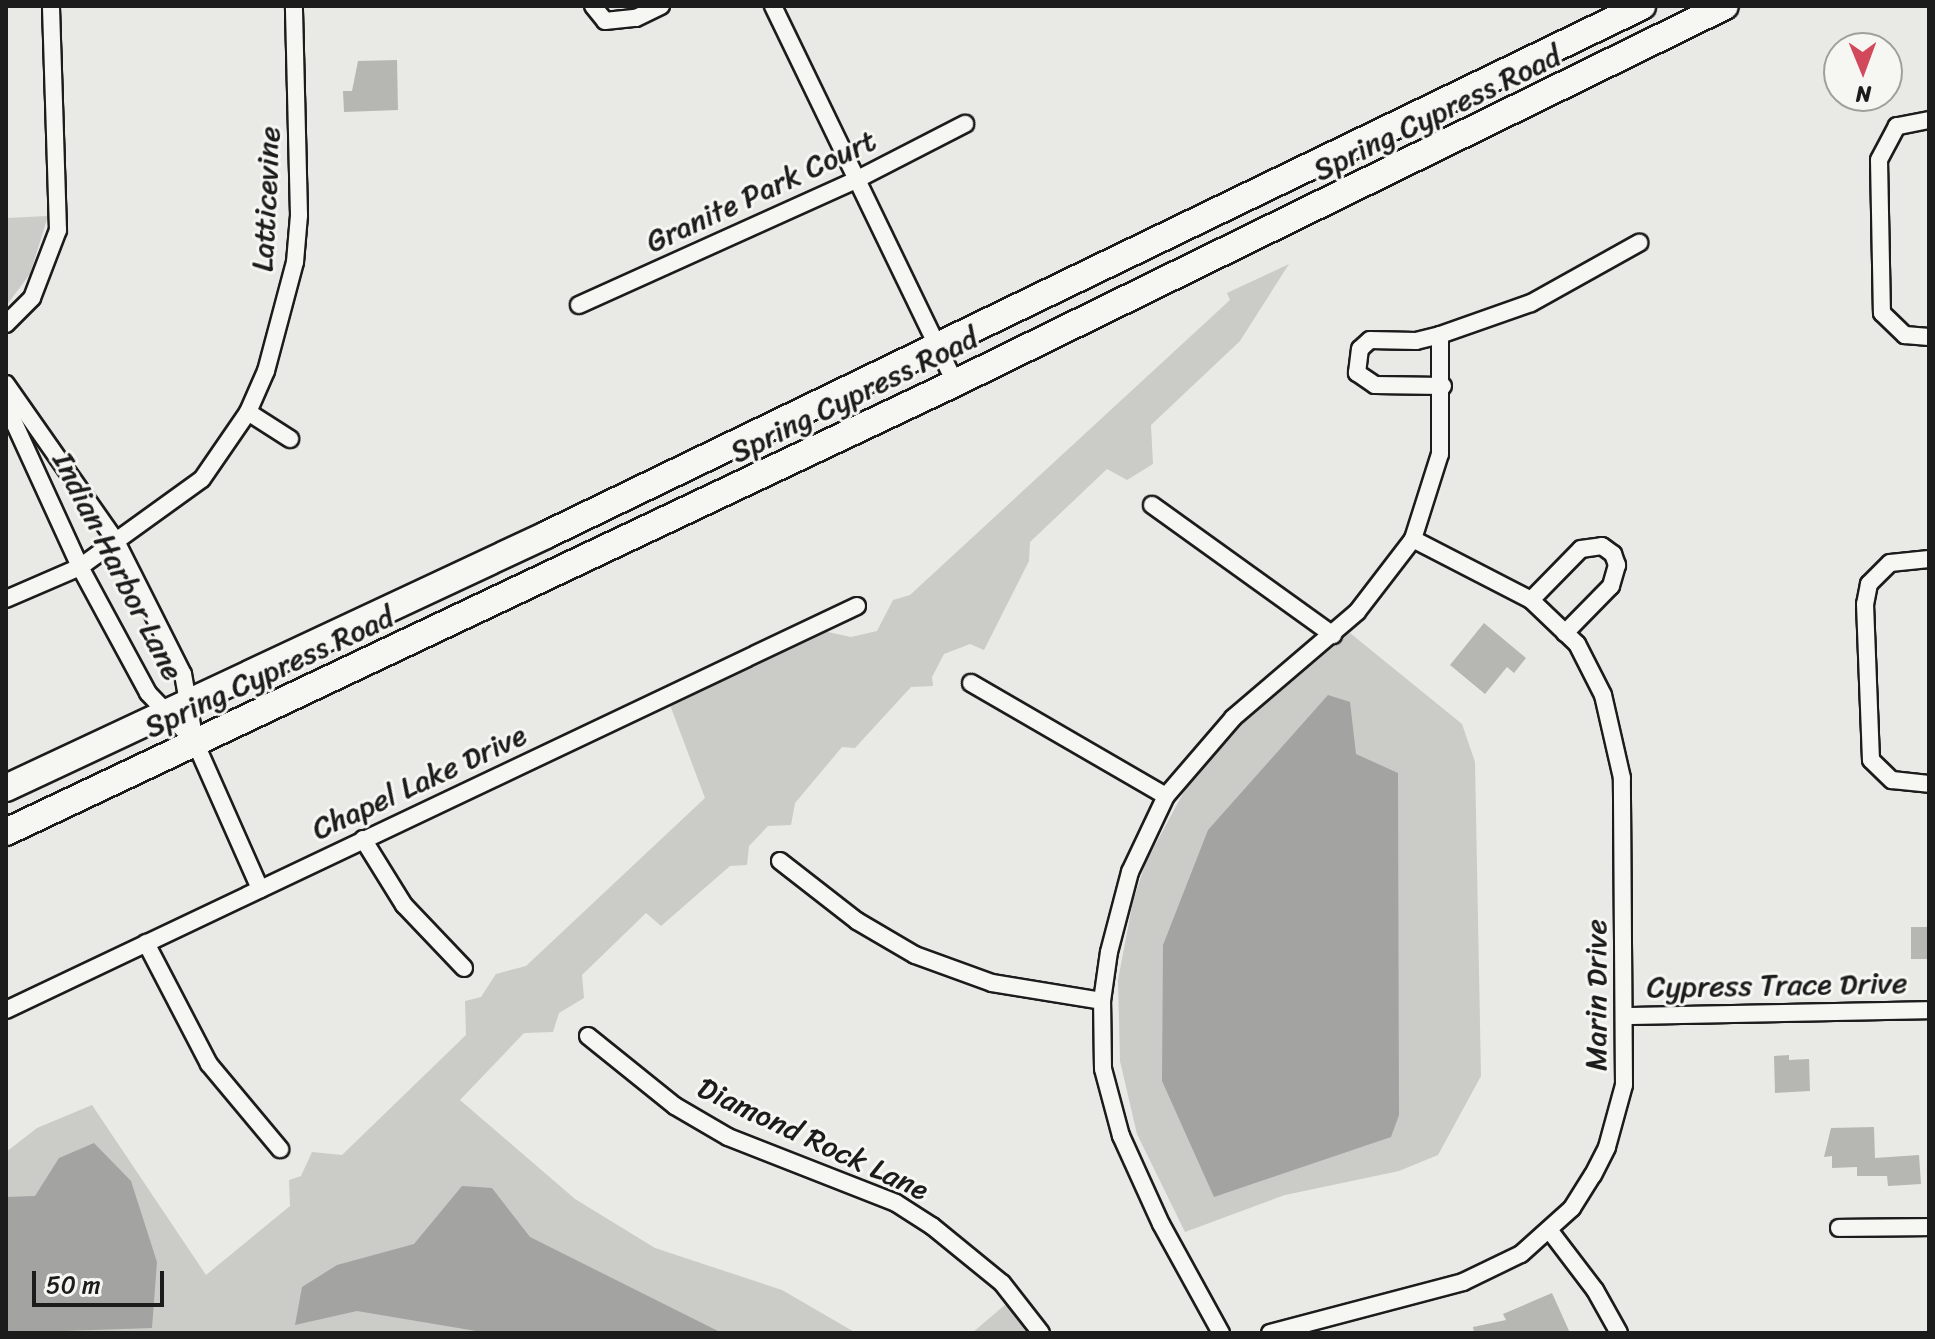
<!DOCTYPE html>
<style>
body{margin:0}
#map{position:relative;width:1935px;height:1339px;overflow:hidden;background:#e9e9e5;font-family:Sriracha,sans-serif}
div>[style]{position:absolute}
.green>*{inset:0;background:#cbcbc7}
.water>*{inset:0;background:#a3a3a1}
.building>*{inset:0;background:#b6b6b3;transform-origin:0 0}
.roads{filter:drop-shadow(2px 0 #1c1c1c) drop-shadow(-2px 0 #1c1c1c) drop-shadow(0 2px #1c1c1c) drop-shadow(0 -2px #1c1c1c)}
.street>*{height:16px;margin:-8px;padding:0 8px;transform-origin:8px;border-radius:8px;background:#f6f6f2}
.primary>*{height:26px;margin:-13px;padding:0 13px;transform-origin:13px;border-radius:13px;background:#f6f6f2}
span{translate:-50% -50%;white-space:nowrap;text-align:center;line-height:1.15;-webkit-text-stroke:6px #f6f6f2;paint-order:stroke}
.street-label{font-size:30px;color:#1c1c1c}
.frame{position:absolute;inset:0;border:8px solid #1c1c1c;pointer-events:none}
.north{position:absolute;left:1823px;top:32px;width:80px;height:80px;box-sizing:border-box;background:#f6f6f2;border:2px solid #9f9f9c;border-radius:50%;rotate:179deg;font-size:22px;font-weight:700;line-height:32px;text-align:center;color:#1c1c1c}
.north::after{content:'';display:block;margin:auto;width:28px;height:36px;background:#d1495b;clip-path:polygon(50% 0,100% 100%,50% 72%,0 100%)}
.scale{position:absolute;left:32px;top:1271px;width:132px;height:36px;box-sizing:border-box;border:4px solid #1c1c1c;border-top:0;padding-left:10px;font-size:24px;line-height:28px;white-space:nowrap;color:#1c1c1c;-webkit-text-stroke:6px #f6f6f2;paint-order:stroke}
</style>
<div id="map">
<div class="green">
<i style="clip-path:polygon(48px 216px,30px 274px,6px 306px,6px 218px)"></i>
<i style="clip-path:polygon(1289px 264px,1240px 341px,1151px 425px,1153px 464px,1127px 480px,1107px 469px,1030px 542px,1029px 561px,984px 650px,970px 644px,944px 654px,932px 677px,933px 686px,911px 687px,855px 748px,842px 747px,795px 803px,791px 825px,768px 826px,749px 846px,747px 865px,730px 866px,661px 926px,646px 913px,582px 975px,584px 998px,559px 1013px,553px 1032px,524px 1033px,460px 1100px,575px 1199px,655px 1248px,782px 1290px,856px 1333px,6px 1333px,6px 1152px,37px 1128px,92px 1105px,206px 1275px,290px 1206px,289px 1180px,301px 1176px,312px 1152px,342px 1155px,466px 1035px,465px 1001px,481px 997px,496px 974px,526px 966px,705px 798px,670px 705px,823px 631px,851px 637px,877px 631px,893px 600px,910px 595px,1230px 300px,1227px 293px)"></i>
<i style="clip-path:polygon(1350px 633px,1462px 724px,1475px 762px,1481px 1076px,1438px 1155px,1399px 1171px,1285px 1195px,1185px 1232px,1137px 1134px,1120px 1061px,1118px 980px,1133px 901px,1146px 862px,1187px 786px,1242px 724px)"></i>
<i style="clip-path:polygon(1006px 1304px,1030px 1333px,972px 1333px)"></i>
</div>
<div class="water">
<i style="clip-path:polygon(1328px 695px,1350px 702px,1356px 754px,1398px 773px,1399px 1115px,1391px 1137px,1214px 1197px,1162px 1081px,1163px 945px,1208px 830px)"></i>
<i style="clip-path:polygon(94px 1143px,131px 1181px,157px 1262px,152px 1328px,6px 1333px,6px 1197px,35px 1196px,59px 1158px)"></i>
<i style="clip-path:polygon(462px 1186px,492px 1188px,530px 1237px,722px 1333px,488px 1333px,357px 1311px,295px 1325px,302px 1287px,337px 1265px,414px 1244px)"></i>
</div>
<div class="building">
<i style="clip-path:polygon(397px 60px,398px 110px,344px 112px,343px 91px,352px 91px,358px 61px)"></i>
<i style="clip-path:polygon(1484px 623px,1526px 658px,1514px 673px,1507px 667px,1485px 694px,1450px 665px)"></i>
<i style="left:1929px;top:927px;width:32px;height:18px;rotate:90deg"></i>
<i style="clip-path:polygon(1789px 1055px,1789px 1060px,1809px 1059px,1810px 1091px,1775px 1093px,1774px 1056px)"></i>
<i style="clip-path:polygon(1874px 1127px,1875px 1158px,1919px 1155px,1921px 1184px,1888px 1186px,1887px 1176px,1857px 1176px,1857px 1167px,1832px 1168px,1832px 1156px,1824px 1157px,1831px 1128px)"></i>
<i style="clip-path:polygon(1552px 1293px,1570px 1333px,1474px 1333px,1473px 1327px,1506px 1320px,1503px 1314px)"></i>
</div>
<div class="roads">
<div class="street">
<i style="left:593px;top:6px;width:19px;rotate:51deg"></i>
<i style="left:605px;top:21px;width:31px;rotate:-6deg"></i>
<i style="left:636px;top:18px;width:28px;rotate:-26deg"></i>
<i style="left:773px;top:6px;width:419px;rotate:64.2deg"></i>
<i style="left:1929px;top:120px;width:33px;rotate:169deg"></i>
<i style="left:1897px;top:126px;width:38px;rotate:118deg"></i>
<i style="left:1879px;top:160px;width:153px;rotate:88.9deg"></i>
<i style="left:1882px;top:313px;width:32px;rotate:44deg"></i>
<i style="left:1905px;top:335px;width:24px;rotate:5deg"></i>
<i style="left:579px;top:305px;width:302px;rotate:-24.3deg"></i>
<i style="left:854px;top:181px;width:125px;rotate:-27.2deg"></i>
<i style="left:6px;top:324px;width:37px;rotate:-45deg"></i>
<i style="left:32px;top:298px;width:73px;rotate:-69.1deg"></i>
<i style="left:58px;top:230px;width:224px;rotate:-91.8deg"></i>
<i style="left:6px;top:384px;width:192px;rotate:55deg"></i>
<i style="left:116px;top:541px;width:149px;rotate:63.3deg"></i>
<i style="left:183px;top:674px;width:69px;rotate:80deg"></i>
<i style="left:195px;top:742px;width:161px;rotate:66.1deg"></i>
<i style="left:1443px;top:386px;width:68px;rotate:-179.2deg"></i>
<i style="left:1375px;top:385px;width:22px;rotate:-146deg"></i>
<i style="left:1357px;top:373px;width:24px;rotate:-83deg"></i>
<i style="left:1360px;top:349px;width:13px;rotate:-42deg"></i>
<i style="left:1370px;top:340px;width:46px;rotate:1.2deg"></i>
<i style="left:1416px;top:341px;width:25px;rotate:-14deg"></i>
<i style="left:1440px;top:335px;width:96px;rotate:-19.4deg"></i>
<i style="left:1531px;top:303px;width:124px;rotate:-29.1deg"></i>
<i style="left:6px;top:405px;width:178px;rotate:65.4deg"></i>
<i style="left:80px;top:567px;width:143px;rotate:61.6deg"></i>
<i style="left:148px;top:693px;width:68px;rotate:46.2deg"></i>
<i style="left:248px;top:412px;width:50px;rotate:32.7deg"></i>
<i style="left:1152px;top:505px;width:223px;rotate:35.7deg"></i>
<i style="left:1929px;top:559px;width:39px;rotate:174deg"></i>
<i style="left:1890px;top:563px;width:30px;rotate:135deg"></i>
<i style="left:1869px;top:584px;width:20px;rotate:101deg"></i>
<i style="left:1865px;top:604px;width:156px;rotate:87.8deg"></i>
<i style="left:1871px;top:760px;width:29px;rotate:44deg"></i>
<i style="left:1892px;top:780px;width:37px;rotate:6deg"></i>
<i style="left:6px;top:599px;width:81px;rotate:-23.4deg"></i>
<i style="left:80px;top:567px;width:150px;rotate:-35.8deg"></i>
<i style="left:202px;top:479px;width:81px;rotate:-55.5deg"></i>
<i style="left:248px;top:412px;width:45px;rotate:-66.3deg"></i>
<i style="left:266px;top:371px;width:113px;rotate:-75.1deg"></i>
<i style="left:295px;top:262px;width:47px;rotate:-85.1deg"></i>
<i style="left:299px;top:215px;width:209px;rotate:-91.4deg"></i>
<i style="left:1531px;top:600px;width:71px;rotate:-45.6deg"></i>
<i style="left:1581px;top:549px;width:21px;rotate:-8deg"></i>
<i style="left:1602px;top:546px;width:14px;rotate:36deg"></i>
<i style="left:1613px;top:554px;width:12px;rotate:70deg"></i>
<i style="left:1617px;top:565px;width:22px;rotate:106deg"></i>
<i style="left:1611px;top:586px;width:66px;rotate:134.4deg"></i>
<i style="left:971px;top:683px;width:225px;rotate:30.1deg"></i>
<i style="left:363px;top:839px;width:78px;rotate:58.2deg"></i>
<i style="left:404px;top:905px;width:87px;rotate:46.4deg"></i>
<i style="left:780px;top:861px;width:98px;rotate:37.9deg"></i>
<i style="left:857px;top:921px;width:67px;rotate:30.4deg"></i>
<i style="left:915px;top:955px;width:82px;rotate:20deg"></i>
<i style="left:992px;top:983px;width:111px;rotate:9.3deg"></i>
<i style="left:146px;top:943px;width:136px;rotate:62.5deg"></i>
<i style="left:209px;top:1064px;width:111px;rotate:50.1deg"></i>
<i style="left:6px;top:1010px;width:942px;rotate:-25.4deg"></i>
<i style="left:1626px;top:1016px;width:303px;rotate:-1.1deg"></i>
<i style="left:588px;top:1036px;width:112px;rotate:38.8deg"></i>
<i style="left:675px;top:1106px;width:61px;rotate:30.3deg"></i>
<i style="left:728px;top:1137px;width:180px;rotate:21.4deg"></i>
<i style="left:896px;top:1203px;width:43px;rotate:32.6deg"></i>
<i style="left:932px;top:1226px;width:90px;rotate:39.2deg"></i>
<i style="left:1002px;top:1283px;width:63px;rotate:52deg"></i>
<i style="left:1839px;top:1228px;width:90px;rotate:-0.6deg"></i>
<i style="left:1550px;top:1231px;width:74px;rotate:52.7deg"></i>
<i style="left:1595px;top:1290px;width:49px;rotate:60.8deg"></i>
<i style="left:1221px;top:1333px;width:124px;rotate:-118.8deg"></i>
<i style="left:1161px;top:1224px;width:97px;rotate:-114.4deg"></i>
<i style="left:1121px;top:1136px;width:69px;rotate:-105deg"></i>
<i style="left:1103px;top:1069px;width:68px;rotate:-90.8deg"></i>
<i style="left:1102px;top:1001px;width:49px;rotate:-81.9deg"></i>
<i style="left:1109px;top:952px;width:83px;rotate:-75.3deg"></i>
<i style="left:1130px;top:872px;width:84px;rotate:-64.7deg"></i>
<i style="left:1166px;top:796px;width:103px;rotate:-49.3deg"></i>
<i style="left:1233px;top:718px;width:163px;rotate:-40.5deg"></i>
<i style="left:1357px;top:612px;width:92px;rotate:-52.5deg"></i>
<i style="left:1413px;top:539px;width:89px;rotate:-72.4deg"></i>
<i style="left:1440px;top:454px;width:119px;rotate:-90deg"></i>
<i style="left:1270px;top:1333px;width:200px;rotate:-14.8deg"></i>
<i style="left:1463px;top:1282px;width:64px;rotate:-25.8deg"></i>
<i style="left:1521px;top:1254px;width:69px;rotate:-42deg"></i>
<i style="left:1572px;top:1208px;width:39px;rotate:-58deg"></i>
<i style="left:1593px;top:1175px;width:31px;rotate:-63deg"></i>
<i style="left:1607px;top:1147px;width:64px;rotate:-74.7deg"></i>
<i style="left:1624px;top:1085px;width:307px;rotate:-90.4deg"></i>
<i style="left:1622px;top:778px;width:85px;rotate:-102.9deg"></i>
<i style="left:1603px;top:695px;width:57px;rotate:-117deg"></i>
<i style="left:1577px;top:644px;width:64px;rotate:-136.3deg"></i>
<i style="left:1531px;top:600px;width:133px;rotate:-152.7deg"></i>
</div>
<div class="primary">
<i style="left:6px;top:788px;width:596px;rotate:-25.1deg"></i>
<i style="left:546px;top:535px;width:1217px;rotate:-25.76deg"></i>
<i style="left:6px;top:832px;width:1050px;rotate:-25.32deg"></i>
<i style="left:955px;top:383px;width:857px;rotate:-26.09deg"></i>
</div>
</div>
<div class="street-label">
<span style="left:1437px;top:113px;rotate:-26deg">Spring Cypress Road</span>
<span style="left:761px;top:191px;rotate:-25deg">Granite Park Court</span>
<span style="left:266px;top:199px;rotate:-87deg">Latticevine</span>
<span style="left:854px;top:395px;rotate:-26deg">Spring Cypress Road</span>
<span style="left:118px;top:566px;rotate:63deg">Indian Harbor Lane</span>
<span style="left:269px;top:672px;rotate:-25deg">Spring Cypress Road</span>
<span style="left:419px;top:782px;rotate:-25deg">Chapel Lake Drive</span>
<span style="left:1777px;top:985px;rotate:-1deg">Cypress Trace Drive</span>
<span style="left:1596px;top:995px;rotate:-90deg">Marin Drive</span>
<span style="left:813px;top:1139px;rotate:25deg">Diamond Rock Lane</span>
</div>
<div class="frame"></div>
<div class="north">N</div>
<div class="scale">50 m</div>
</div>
